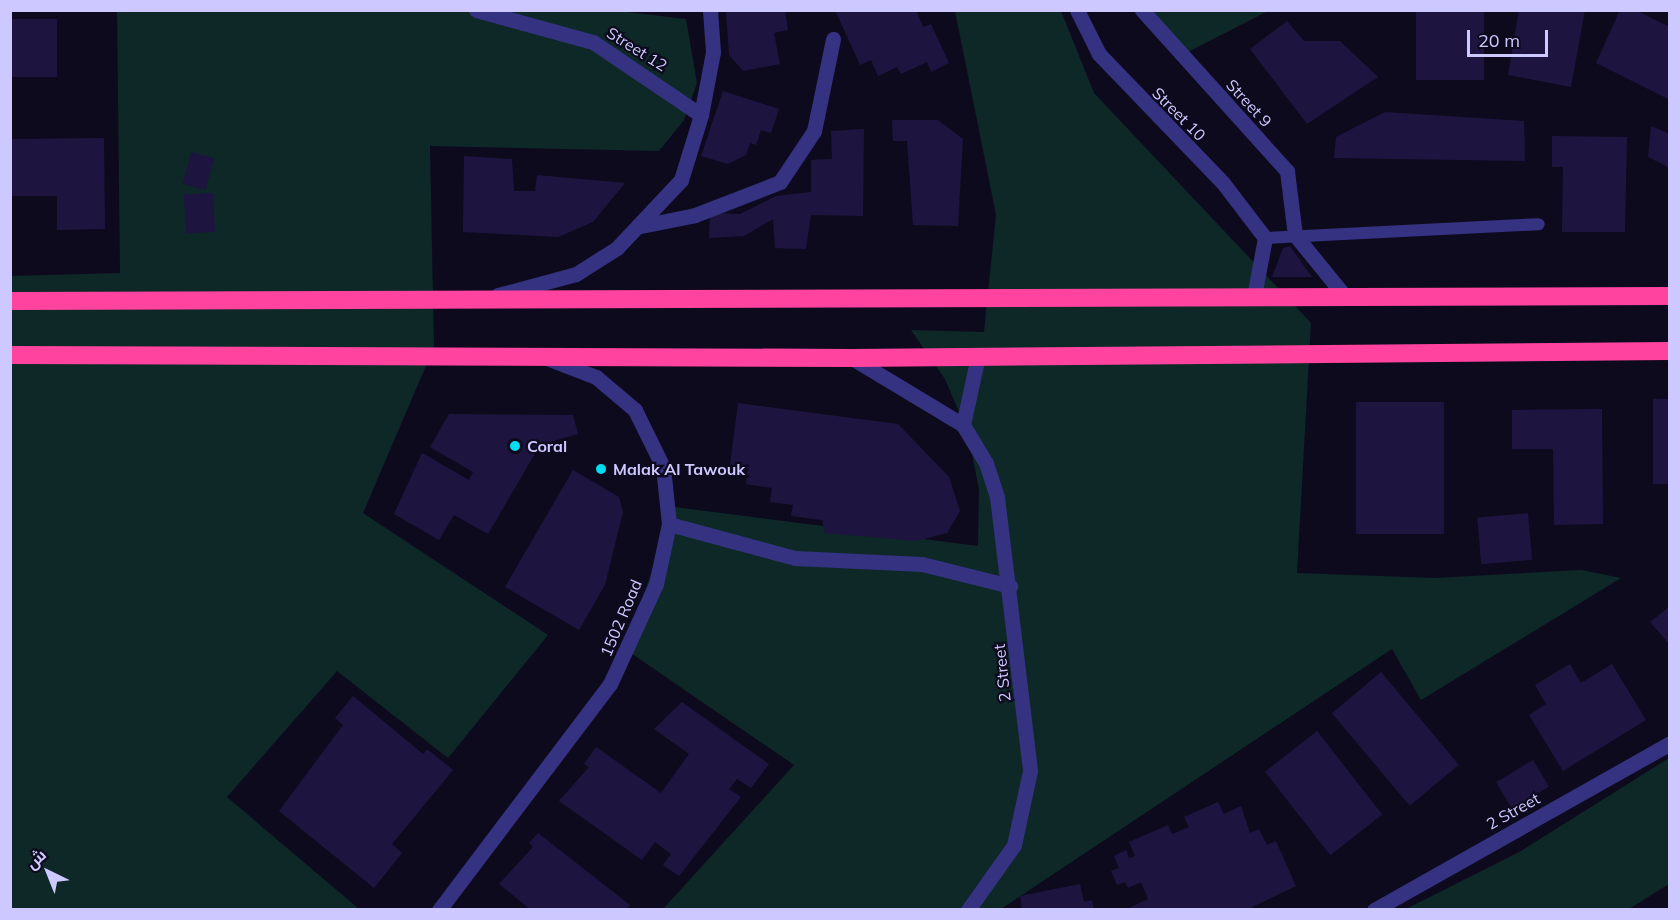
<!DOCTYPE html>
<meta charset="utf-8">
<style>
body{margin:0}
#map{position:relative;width:1680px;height:920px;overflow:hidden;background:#0e0a1e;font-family:Mulish,Cairo,sans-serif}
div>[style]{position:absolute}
.green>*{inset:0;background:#0d2827}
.building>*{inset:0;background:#1d1540;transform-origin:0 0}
.service>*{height:12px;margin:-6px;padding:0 6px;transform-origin:6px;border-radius:6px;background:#343281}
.minor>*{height:15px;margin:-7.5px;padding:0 7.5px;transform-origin:7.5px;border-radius:7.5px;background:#343281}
.tertiary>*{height:15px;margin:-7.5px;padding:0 7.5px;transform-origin:7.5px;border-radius:7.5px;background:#343281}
.motorway>*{height:18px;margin:-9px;padding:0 9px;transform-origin:9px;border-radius:9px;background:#ff439f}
.dots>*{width:16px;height:16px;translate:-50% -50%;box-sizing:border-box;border:3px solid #0e0a1e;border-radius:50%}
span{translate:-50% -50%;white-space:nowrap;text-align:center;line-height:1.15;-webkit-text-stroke:4.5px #0e0a1e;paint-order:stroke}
.street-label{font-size:16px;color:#cdc8ff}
.poi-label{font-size:16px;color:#cdc8ff;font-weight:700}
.left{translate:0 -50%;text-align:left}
.frame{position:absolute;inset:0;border:12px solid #cdc8ff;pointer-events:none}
.north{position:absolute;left:18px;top:842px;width:60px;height:60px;-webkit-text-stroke:4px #0e0a1e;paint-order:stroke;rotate:317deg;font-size:16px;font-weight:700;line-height:24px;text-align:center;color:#cdc8ff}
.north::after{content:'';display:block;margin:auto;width:21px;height:27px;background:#cdc8ff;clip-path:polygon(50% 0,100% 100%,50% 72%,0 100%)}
.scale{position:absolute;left:1467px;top:30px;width:81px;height:27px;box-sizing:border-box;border:3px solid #cdc8ff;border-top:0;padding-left:8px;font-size:18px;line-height:21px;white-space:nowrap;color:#cdc8ff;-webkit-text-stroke:4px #0e0a1e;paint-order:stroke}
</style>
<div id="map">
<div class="green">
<i style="clip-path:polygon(610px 10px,686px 19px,697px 83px,684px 120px,659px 151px,430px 146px,434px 347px,363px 513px,548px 635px,448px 758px,337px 671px,227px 797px,359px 909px,11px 909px,10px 276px,120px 273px,117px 11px)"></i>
<i style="clip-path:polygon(955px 11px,1061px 11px,1094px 93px,1311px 323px,1297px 573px,1435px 578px,1581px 570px,1621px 578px,1421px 700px,1392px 649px,1001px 909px,663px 909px,794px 765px,625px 649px,674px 507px,978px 546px,979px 490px,968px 433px,945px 379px,911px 330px,984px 332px,996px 215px)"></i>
<i style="clip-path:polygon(1153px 11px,1268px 11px,1182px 55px)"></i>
<i style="clip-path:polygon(1669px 758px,1669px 884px,1629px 909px,1406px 909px,1521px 851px)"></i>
</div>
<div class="building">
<i style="clip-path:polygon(726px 10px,785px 10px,788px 30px,774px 33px,780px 64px,743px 71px,729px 55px)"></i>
<i style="clip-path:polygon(835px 10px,916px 10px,923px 27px,931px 24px,949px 63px,931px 72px,927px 62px,901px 74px,897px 67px,878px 76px,871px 60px,860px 65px)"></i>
<i style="left:1416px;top:10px;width:68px;height:70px"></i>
<i style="clip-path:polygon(1519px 10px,1585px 10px,1571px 87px,1508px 75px)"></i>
<i style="clip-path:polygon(1620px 10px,1635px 10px,1670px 27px,1670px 100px,1596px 63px)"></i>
<i style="left:57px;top:19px;width:58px;height:47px;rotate:90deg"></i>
<i style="clip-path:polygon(1287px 21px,1304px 41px,1340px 41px,1378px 77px,1307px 124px,1250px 49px)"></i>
<i style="clip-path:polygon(723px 91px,779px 109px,771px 133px,761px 130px,756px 145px,750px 143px,746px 155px,728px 164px,701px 156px)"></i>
<i style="clip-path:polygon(1385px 112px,1524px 121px,1525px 161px,1334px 158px,1336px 137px)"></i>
<i style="clip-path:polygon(892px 120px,938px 120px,963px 139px,958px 226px,913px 225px,907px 141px,893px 141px)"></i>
<i style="clip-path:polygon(1651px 126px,1670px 134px,1670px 168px,1648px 157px)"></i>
<i style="clip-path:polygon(864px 129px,863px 216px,811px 215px,806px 249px,775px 248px,773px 219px,744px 236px,709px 238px,710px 213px,740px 214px,776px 196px,811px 192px,811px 160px,832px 159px,831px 131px)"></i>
<i style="clip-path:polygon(1552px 136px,1627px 137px,1625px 232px,1562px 232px,1563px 167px,1552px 167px)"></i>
<i style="clip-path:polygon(104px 138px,105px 229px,57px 230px,57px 196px,10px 196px,10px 139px)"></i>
<i style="left:191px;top:152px;width:24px;height:33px;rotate:15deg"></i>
<i style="clip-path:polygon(464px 156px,512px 159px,514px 191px,535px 191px,537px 175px,625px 183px,593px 222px,558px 237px,463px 232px)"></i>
<i style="left:213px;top:193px;width:39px;height:29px;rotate:87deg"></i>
<i style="clip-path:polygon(1290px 246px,1312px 277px,1272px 277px,1283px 248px)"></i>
<i style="left:1670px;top:399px;width:85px;height:17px;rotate:90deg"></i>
<i style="left:1356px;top:402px;width:88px;height:132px"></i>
<i style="clip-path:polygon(738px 403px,898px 424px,949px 477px,960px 511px,947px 533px,916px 541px,825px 533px,822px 520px,791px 516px,793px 505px,770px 502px,772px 488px,746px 484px,748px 468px,730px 465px)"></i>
<i style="clip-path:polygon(1602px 409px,1603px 524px,1554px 525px,1553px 449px,1512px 449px,1512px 410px)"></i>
<i style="clip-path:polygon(449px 414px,573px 415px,578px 434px,540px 445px,488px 534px,454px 515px,439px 540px,394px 514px,422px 453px,469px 480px,473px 472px,430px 447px)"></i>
<i style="clip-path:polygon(573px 470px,619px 497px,623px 512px,605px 585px,579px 630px,505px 587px)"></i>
<i style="left:1528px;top:513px;width:47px;height:51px;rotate:85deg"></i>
<i style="clip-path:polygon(1670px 606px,1670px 645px,1650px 622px)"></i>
<i style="clip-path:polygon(1570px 664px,1581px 683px,1612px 664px,1646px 720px,1563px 771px,1529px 715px,1546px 704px,1535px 685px)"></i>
<i style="left:1381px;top:672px;width:121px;height:64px;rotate:50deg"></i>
<i style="clip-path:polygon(353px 696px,423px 754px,427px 749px,453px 770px,392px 844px,402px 853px,374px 888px,279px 811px,343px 725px,335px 718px)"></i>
<i style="clip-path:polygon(682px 702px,769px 764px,751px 788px,737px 779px,729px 789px,741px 797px,679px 876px,663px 865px,671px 854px,655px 842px,642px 860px,559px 801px,589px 767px,584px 764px,596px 747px,661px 793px,689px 754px,654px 729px)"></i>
<i style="left:1317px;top:731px;width:106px;height:66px;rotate:52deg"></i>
<i style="left:1533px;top:760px;width:31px;height:43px;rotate:59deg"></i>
<i style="clip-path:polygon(1218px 802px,1224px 814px,1241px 806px,1250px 833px,1259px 829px,1267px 845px,1276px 841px,1296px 886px,1246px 910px,1125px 910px,1148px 899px,1141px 882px,1128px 888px,1125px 882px,1117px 885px,1111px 871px,1119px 868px,1114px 856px,1126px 850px,1129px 858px,1135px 856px,1129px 842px,1168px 825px,1172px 834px,1189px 827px,1184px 817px)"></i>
<i style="clip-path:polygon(538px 833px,630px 905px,626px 910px,531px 910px,499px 884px,533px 847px,529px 843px)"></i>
<i style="clip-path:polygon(1080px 884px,1084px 902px,1092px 900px,1094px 910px,1022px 910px,1020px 896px)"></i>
</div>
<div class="service">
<i style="left:1265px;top:238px;width:274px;rotate:-2.9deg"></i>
</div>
<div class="minor">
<i style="left:1077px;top:10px;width:49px;rotate:63.4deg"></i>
<i style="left:1099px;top:54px;width:179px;rotate:46.1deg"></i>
<i style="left:1223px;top:183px;width:69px;rotate:52.6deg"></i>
<i style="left:1265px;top:238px;width:59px;rotate:100.7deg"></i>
<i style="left:1142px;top:10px;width:217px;rotate:48deg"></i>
<i style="left:1287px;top:171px;width:64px;rotate:82.9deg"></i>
<i style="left:1295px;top:235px;width:77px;rotate:50.8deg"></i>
<i style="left:701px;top:115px;width:64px;rotate:-79.2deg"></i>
<i style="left:713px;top:52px;width:42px;rotate:-94.1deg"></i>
<i style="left:641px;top:226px;width:55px;rotate:-11.5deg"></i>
<i style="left:695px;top:215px;width:91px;rotate:-21.2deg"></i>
<i style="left:780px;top:182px;width:61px;rotate:-56.3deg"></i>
<i style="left:814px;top:131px;width:94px;rotate:-78.3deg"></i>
<i style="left:669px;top:524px;width:131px;rotate:15.1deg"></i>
<i style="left:795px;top:558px;width:127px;rotate:2.7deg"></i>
<i style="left:922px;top:564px;width:91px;rotate:14deg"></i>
<i style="left:439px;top:910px;width:283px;rotate:-52.9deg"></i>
<i style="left:610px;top:684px;width:110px;rotate:-65.3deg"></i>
<i style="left:656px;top:584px;width:61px;rotate:-77.8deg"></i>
<i style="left:669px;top:524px;width:57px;rotate:-96deg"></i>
<i style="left:663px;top:467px;width:64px;rotate:-116.2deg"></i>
<i style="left:635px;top:410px;width:51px;rotate:-139.8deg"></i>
<i style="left:596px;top:377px;width:50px;rotate:-159deg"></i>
</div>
<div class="tertiary">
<i style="left:476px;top:10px;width:121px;rotate:15.3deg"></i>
<i style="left:593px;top:42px;width:130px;rotate:34.1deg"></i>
<i style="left:701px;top:115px;width:68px;rotate:107.1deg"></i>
<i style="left:681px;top:180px;width:93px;rotate:133.3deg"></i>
<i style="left:617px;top:248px;width:49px;rotate:147.6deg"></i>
<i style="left:576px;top:274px;width:81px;rotate:164.9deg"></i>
<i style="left:852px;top:358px;width:130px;rotate:31.1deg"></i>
<i style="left:963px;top:425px;width:44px;rotate:58.8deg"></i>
<i style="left:986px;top:463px;width:36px;rotate:72deg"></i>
<i style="left:997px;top:497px;width:276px;rotate:83.1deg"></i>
<i style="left:1030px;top:771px;width:76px;rotate:102.2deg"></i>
<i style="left:1014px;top:845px;width:80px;rotate:125.3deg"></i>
<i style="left:963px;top:425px;width:71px;rotate:-77.7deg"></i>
<i style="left:1374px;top:910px;width:340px;rotate:-29.4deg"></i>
</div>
<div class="motorway">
<i style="left:10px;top:301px;width:1660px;rotate:-0.17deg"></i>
<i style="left:10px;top:355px;width:842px;rotate:0.2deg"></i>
<i style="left:852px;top:358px;width:818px;rotate:-0.49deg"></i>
</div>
<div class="dots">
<i style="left:515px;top:446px;background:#00ddf3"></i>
<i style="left:601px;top:469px;background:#00ddf3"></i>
</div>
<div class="street-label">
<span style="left:637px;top:49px;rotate:32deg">Street 12</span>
<span style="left:1249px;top:103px;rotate:47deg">Street 9</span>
<span style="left:1179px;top:114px;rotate:45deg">Street 10</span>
<span style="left:621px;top:618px;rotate:-67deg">1502 Road</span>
<span style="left:1002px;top:673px;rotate:-96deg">2 Street</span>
<span style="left:1513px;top:811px;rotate:-29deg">2 Street</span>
</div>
<div class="poi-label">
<span class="left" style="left:527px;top:446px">Coral</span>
<span class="left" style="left:613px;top:469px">Malak Al Tawouk</span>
</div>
<div class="frame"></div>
<div class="north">ش</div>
<div class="scale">20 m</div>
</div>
